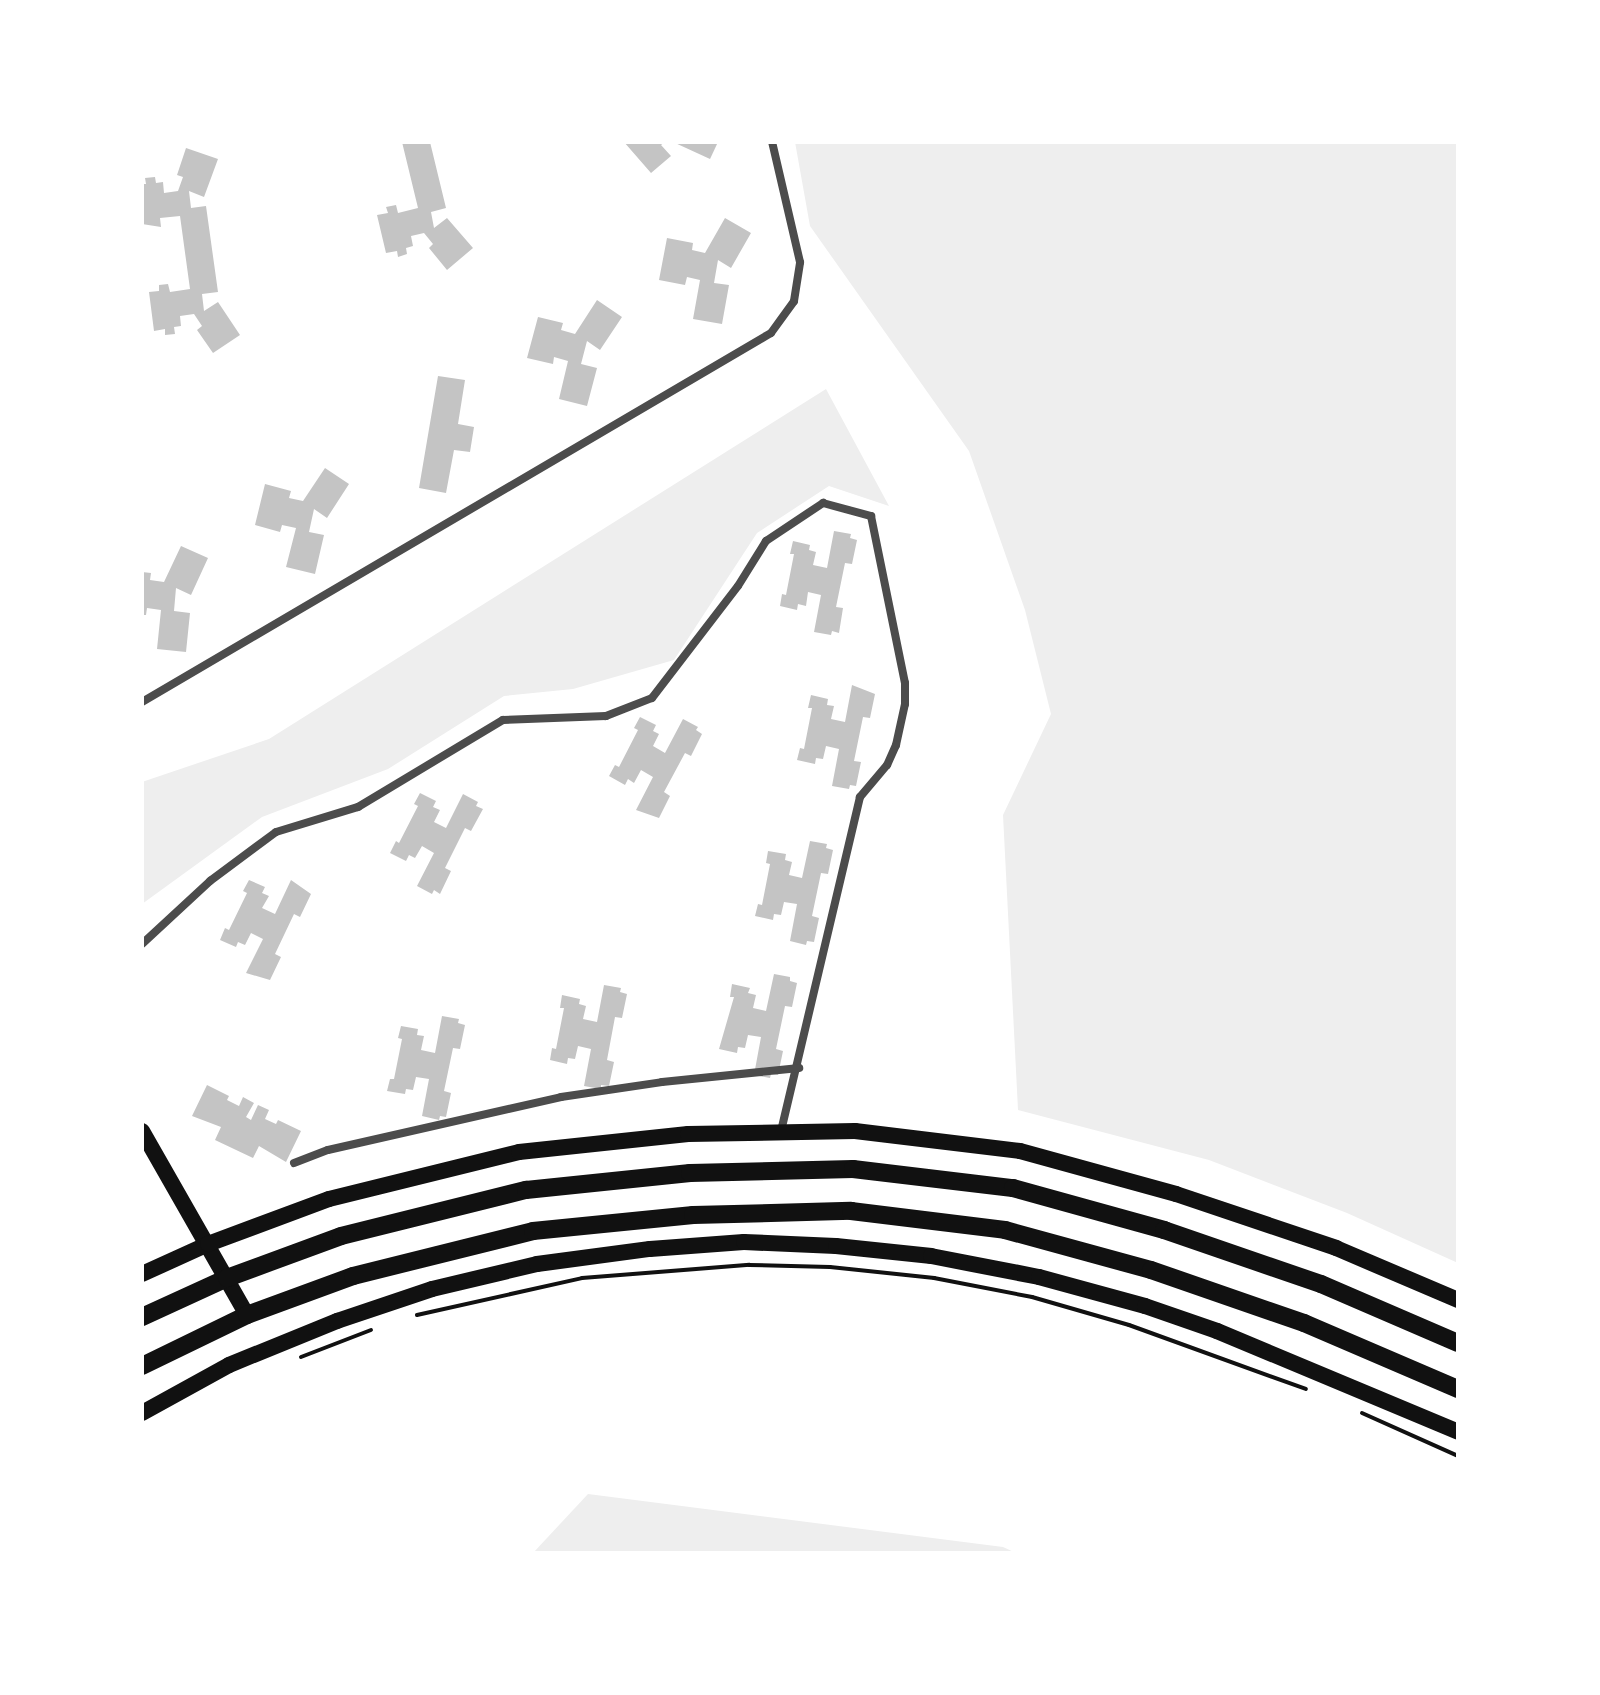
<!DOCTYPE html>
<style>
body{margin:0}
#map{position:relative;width:1600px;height:1695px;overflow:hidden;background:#fff;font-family:Spectral,serif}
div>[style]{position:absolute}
.green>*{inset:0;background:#eee}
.building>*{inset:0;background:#c4c4c4}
.path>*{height:4px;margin:-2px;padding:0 2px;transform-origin:2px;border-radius:2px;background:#111}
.minor>*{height:8px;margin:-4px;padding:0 4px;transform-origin:4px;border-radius:4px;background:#4c4c4c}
.secondary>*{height:16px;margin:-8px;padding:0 8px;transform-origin:8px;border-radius:8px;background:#111}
.primary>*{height:18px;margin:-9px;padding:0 9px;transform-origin:9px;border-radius:9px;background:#111}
span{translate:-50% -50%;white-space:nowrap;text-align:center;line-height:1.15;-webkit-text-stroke:6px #fff;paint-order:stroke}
.frame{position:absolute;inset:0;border:144px solid #fff;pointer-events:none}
</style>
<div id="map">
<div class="green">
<i style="clip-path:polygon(795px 142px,1458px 142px,1458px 1263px,1347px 1213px,1209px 1160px,1018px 1110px,1003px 815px,1051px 714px,1025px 610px,969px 451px,810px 226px)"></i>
<i style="clip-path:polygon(826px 389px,889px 506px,829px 486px,757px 533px,674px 660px,573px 689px,504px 696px,388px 769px,262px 817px,142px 904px,142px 782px,269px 739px)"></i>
<i style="clip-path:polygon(588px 1494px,1003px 1547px,1016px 1553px,533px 1553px)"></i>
</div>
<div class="building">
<i style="clip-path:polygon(402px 142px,430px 142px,446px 208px,431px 212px,434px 228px,447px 218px,473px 248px,447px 270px,429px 248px,433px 244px,424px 233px,411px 236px,413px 246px,406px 248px,407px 254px,398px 257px,397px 251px,386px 253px,377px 215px,388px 213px,386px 207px,396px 205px,398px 213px,418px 208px)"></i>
<i style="clip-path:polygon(624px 142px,665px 142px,661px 145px,671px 156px,651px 173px)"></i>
<i style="clip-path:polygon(673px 142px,718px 142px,710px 159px)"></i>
<i style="clip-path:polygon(186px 148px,218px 159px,204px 197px,189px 191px,191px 208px,206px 206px,218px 292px,202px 294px,204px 311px,218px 302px,240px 335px,213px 353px,197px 330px,202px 326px,194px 314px,180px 316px,181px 326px,174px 327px,175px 334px,165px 335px,165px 329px,154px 331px,149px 292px,159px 291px,159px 285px,168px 284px,170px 292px,190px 289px,180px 216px,160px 218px,161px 227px,142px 224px,142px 184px,146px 184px,145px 178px,155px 177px,156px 183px,163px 182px,164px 193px,178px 191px,183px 177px,177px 175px)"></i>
<i style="clip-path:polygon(725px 218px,751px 233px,731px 268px,718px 260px,714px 283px,729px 285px,722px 324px,693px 319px,700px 280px,687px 277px,685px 285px,659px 280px,667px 238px,693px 243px,692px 250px,705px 253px)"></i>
<i style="clip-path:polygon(597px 300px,622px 317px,600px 350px,587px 341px,581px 364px,597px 368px,587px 406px,559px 399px,568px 361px,554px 357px,553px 364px,527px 358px,538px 317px,563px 323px,561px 330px,575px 334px)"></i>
<i style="clip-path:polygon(438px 376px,465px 380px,458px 424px,474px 427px,470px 452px,454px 450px,446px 493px,419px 488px)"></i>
<i style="clip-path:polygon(325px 468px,349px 484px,327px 518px,314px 509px,309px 532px,324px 535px,315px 574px,286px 567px,296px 528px,282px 525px,280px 532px,255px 525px,265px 484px,291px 491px,289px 498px,303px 501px)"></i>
<i style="clip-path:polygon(834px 531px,851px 534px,850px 538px,857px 540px,852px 564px,845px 563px,836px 607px,843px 608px,839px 633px,832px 631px,831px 635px,814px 632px,821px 595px,808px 592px,806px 606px,798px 604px,797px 610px,780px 606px,782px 594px,786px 595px,794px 554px,790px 554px,793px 541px,810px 545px,809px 550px,816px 552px,813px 565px,827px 568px)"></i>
<i style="clip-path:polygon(181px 546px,208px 558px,191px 595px,176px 588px,174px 611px,190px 613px,186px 652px,157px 649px,161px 610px,147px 608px,146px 615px,142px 615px,142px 572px,151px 573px,150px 580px,164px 582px)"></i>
<i style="clip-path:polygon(852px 685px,875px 694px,870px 718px,863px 717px,854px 761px,861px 762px,856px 786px,850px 785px,849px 789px,832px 786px,839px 749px,826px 746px,823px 759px,816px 758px,815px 764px,797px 760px,800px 748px,804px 749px,812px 708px,808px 708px,811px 695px,828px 699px,827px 705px,834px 706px,831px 719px,845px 722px)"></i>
<i style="clip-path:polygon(640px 717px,656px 725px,653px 731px,659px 734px,653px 746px,665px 753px,683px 719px,698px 727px,696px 730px,702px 734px,691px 756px,685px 753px,664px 792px,670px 796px,659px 818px,636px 810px,653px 777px,641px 770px,634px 783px,628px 779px,625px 785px,609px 776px,615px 765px,619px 767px,638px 730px,634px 728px)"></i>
<i style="clip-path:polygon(420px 793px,436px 801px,433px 807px,440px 810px,434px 822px,446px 828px,463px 794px,478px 802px,476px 806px,483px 809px,471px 831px,465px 828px,445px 868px,451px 871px,440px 894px,434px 890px,432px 894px,417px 886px,434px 853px,422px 846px,415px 858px,409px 855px,406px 861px,390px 853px,396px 841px,399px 843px,418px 806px,414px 804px)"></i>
<i style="clip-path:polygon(810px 841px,827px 844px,826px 848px,833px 850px,828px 874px,821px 873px,812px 916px,819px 918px,814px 942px,807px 941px,806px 945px,790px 941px,797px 904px,784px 902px,781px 915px,774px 914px,773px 920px,755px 916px,758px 904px,762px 905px,770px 864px,766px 863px,768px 851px,786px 854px,785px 860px,792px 862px,789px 875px,802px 878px)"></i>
<i style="clip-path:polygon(249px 880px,265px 887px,262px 893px,269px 896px,262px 908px,275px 914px,291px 880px,311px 894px,300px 917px,294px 914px,275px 954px,281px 957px,270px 980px,246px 973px,263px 939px,251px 933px,245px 945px,238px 942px,236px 947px,220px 940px,225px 928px,229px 930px,247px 893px,243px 891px)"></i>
<i style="clip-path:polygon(774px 974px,790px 977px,790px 981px,797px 983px,792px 1007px,785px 1006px,776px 1049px,783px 1051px,778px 1075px,771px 1074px,770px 1078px,754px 1075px,761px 1037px,748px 1035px,745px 1048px,738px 1047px,737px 1053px,719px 1049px,734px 997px,730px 997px,732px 984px,750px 988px,748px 993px,756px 995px,753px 1008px,766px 1011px)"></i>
<i style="clip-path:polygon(604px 985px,621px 988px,620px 992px,627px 994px,622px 1018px,615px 1017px,607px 1060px,614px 1062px,609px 1086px,601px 1085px,601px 1089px,584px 1086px,591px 1049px,578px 1046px,575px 1059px,568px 1058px,567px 1064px,550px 1060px,552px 1048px,556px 1049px,564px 1008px,560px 1008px,562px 995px,580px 999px,579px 1004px,586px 1006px,583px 1019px,597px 1022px)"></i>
<i style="clip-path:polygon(442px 1016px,459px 1019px,458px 1023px,465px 1025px,460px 1049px,453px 1048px,444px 1091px,451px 1093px,446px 1117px,440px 1116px,439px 1120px,422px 1116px,429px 1079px,416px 1077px,413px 1090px,406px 1089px,405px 1094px,387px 1091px,390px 1079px,394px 1079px,402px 1039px,398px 1038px,401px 1026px,418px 1029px,417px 1035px,424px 1036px,421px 1050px,435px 1053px)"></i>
<i style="clip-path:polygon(207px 1085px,229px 1096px,227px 1100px,239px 1106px,243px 1097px,254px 1103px,246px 1117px,251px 1120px,258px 1105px,269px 1110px,265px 1119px,276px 1124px,278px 1120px,301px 1131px,286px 1162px,259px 1146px,253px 1158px,215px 1140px,221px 1127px,192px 1116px)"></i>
</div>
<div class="path">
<i style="left:417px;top:1315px;width:169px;rotate:-12.6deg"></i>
<i style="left:582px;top:1278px;width:168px;rotate:-4.5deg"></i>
<i style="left:749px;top:1265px;width:81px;rotate:1.4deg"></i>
<i style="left:830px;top:1267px;width:105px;rotate:6deg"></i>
<i style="left:934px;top:1278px;width:100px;rotate:11deg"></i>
<i style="left:1032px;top:1297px;width:101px;rotate:16.1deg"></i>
<i style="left:1129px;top:1325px;width:188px;rotate:19.9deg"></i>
<i style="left:301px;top:1357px;width:75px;rotate:-21.1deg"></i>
<i style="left:1362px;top:1413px;width:105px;rotate:24.1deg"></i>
</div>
<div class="minor">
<i style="left:142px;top:702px;width:729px;rotate:-30.4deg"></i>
<i style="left:771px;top:333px;width:39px;rotate:-54deg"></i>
<i style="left:794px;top:301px;width:39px;rotate:-81deg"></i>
<i style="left:800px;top:262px;width:123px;rotate:-103.1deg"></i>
<i style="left:142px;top:944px;width:93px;rotate:-42.8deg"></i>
<i style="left:210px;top:881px;width:82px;rotate:-36.6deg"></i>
<i style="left:276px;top:832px;width:86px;rotate:-17deg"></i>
<i style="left:358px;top:807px;width:169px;rotate:-31deg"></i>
<i style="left:503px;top:720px;width:103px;rotate:-2.2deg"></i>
<i style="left:606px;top:716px;width:49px;rotate:-21.4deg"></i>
<i style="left:652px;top:698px;width:141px;rotate:-52.5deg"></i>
<i style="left:738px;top:586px;width:53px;rotate:-58.1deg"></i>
<i style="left:766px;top:541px;width:69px;rotate:-33.7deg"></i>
<i style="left:823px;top:503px;width:50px;rotate:15.2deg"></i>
<i style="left:871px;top:516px;width:170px;rotate:78.5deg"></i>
<i style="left:905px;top:683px;width:21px;rotate:90deg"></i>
<i style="left:905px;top:704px;width:42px;rotate:102.4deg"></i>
<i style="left:896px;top:745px;width:22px;rotate:114deg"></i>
<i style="left:887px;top:765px;width:42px;rotate:130.2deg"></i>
<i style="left:860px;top:797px;width:344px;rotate:103.3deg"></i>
<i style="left:294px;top:1163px;width:36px;rotate:-21deg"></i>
<i style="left:328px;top:1150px;width:239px;rotate:-12.8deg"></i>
<i style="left:561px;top:1097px;width:102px;rotate:-8.4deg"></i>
<i style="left:662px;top:1082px;width:138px;rotate:-5.8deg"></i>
</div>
<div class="secondary">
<i style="left:142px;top:1131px;width:212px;rotate:60.3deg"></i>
<i style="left:142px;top:1274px;width:72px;rotate:-24.4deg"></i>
<i style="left:208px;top:1244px;width:129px;rotate:-20.4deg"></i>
<i style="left:329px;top:1199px;width:196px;rotate:-13.9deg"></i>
<i style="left:519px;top:1152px;width:170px;rotate:-6.1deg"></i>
<i style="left:688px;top:1134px;width:167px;rotate:-1deg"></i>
<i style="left:855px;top:1131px;width:166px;rotate:6.9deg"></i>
<i style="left:1020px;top:1151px;width:162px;rotate:15.4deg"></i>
<i style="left:1176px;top:1194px;width:169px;rotate:18.6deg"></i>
<i style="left:1336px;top:1248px;width:133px;rotate:23.1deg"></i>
<i style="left:142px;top:1413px;width:99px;rotate:-28.9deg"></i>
<i style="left:229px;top:1365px;width:117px;rotate:-22.2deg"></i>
<i style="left:337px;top:1321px;width:100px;rotate:-18.6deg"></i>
<i style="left:432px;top:1289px;width:108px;rotate:-13.4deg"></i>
<i style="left:537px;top:1264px;width:114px;rotate:-7.6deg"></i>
<i style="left:650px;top:1249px;width:94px;rotate:-4.3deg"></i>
<i style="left:744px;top:1242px;width:92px;rotate:2.5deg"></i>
<i style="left:836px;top:1246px;width:96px;rotate:6deg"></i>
<i style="left:931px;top:1256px;width:110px;rotate:11deg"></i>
<i style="left:1039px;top:1277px;width:110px;rotate:15.3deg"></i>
<i style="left:1145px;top:1306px;width:76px;rotate:19.1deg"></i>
<i style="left:1217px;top:1331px;width:261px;rotate:22.7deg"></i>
</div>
<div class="primary">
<i style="left:142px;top:1317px;width:94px;rotate:-24.6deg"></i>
<i style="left:227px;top:1278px;width:121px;rotate:-20.2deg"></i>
<i style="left:341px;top:1236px;width:191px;rotate:-14deg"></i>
<i style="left:526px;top:1190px;width:165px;rotate:-5.9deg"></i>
<i style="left:690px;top:1173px;width:163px;rotate:-1.4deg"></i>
<i style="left:853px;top:1169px;width:161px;rotate:6.8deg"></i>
<i style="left:1013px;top:1188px;width:157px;rotate:15.5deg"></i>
<i style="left:1164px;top:1230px;width:166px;rotate:19deg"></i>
<i style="left:1321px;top:1284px;width:149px;rotate:23.3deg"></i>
<i style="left:142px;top:1366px;width:117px;rotate:-25.9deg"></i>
<i style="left:247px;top:1315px;width:113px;rotate:-20.2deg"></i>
<i style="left:353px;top:1276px;width:186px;rotate:-14deg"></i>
<i style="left:533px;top:1231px;width:161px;rotate:-5.7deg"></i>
<i style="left:693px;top:1215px;width:158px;rotate:-1.5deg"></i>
<i style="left:851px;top:1211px;width:155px;rotate:7deg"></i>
<i style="left:1005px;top:1230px;width:151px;rotate:15.3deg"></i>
<i style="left:1151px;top:1270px;width:162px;rotate:19.1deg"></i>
<i style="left:1304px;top:1323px;width:168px;rotate:23.2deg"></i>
</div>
<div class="frame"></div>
</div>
